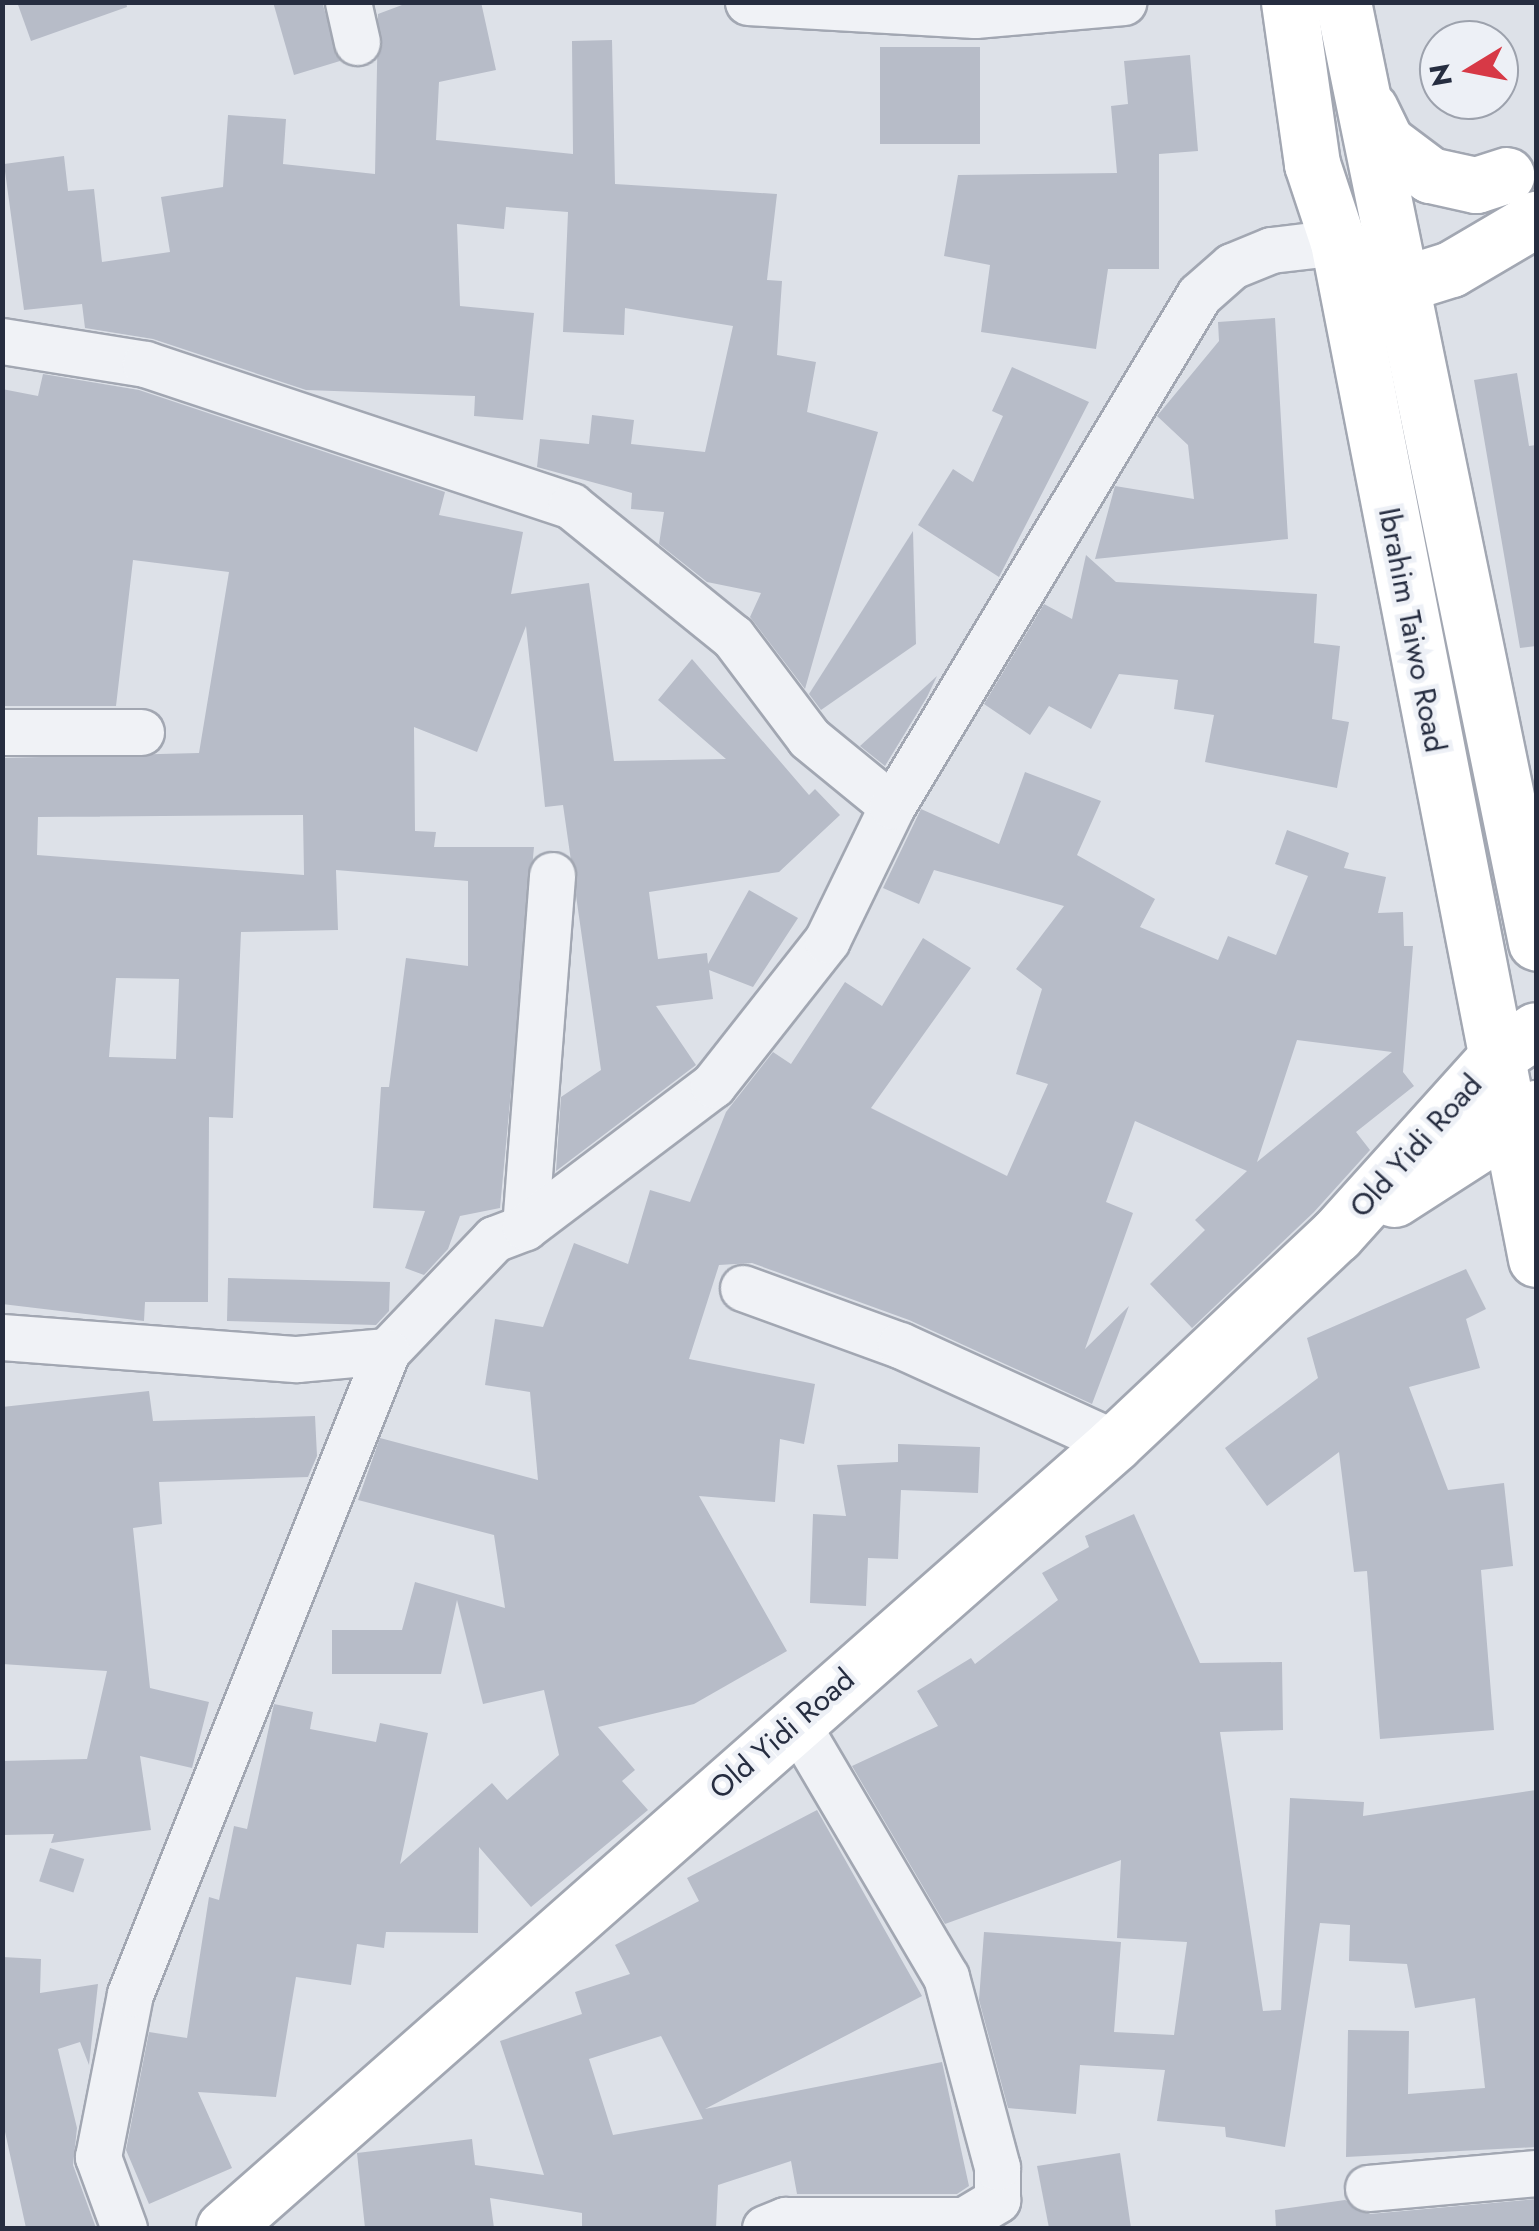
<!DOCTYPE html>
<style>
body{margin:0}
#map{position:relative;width:1539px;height:2231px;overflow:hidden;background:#dde1e8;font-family:Jost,sans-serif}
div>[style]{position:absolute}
.building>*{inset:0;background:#b7bcc8;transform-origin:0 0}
.roads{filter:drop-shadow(2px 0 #a2a7b2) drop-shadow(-2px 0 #a2a7b2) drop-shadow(0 2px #a2a7b2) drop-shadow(0 -2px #a2a7b2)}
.minor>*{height:45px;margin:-22.5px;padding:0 22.5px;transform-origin:22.5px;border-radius:22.5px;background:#f0f2f6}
.major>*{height:55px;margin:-27.5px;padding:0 27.5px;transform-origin:27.5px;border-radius:27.5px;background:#fff}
span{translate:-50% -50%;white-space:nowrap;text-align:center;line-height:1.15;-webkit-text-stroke:9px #edf0f6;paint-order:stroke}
.street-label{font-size:30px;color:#262d40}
.frame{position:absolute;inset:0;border:5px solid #262d40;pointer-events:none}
.north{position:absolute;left:1419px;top:20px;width:100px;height:100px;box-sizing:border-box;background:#edf0f6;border:2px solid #9da2ad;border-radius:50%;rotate:260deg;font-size:28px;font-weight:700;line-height:40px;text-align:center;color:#262d40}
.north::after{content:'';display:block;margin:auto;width:35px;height:45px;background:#d73946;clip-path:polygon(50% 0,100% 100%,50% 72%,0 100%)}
</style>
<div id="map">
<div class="building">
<i style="clip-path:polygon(17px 2px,126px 2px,127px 7px,31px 41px)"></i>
<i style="clip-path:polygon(273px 2px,322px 2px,340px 61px,294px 75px)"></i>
<i style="clip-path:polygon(410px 2px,481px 2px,496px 70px,439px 82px,436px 140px,573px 154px,572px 41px,612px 40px,615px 184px,777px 194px,767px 280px,782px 281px,777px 355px,816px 362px,807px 412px,878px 432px,805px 689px,750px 617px,761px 593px,707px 582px,659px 544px,664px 512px,631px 509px,632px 493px,537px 467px,540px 439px,589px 444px,592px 415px,634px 420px,631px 444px,705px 452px,733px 326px,625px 308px,624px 335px,563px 332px,568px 212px,506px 207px,504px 229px,457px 224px,460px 306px,534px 313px,523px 420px,474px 416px,475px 396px,306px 390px,153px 339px,85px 328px,82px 304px,24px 310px,4px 164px,64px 156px,68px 191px,94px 189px,102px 262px,170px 252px,161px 197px,223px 187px,228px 115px,286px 119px,283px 164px,375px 174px,378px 14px)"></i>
<i style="left:880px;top:47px;width:100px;height:97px"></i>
<i style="clip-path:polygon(1190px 55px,1198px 151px,1159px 154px,1159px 269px,1108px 269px,1096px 349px,981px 332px,990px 265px,944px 256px,958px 175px,1117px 173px,1111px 106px,1128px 104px,1124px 61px)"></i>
<i style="clip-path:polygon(1275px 318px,1288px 539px,1095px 559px,1115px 486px,1194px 499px,1188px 445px,1157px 416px,1219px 341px,1218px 322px)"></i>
<i style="clip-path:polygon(1012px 367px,1089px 402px,999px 577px,918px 525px,953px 469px,973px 482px,1003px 416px,992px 411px)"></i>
<i style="clip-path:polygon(1517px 373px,1529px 446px,1536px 445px,1536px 646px,1520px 648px,1474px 380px)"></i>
<i style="clip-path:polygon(evenodd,43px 374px,139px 390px,445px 492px,439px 515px,523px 532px,511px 594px,589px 583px,614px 761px,726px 759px,658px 700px,692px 659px,809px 795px,815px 789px,840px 815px,779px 872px,649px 892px,658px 959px,707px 953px,708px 964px,749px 890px,798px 918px,753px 987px,709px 970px,713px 999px,656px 1006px,696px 1065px,556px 1171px,561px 1097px,601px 1070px,563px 805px,545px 807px,526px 626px,477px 752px,414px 727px,415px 831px,436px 832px,434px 847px,534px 847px,500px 1208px,460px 1216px,448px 1249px,424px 1275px,405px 1268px,425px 1211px,373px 1208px,381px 1087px,389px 1087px,406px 958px,468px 966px,468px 881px,336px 870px,338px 930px,241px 932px,233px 1118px,209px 1117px,208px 1302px,145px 1302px,144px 1321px,2px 1304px,2px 758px,199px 753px,229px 572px,133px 560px,116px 706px,2px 706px,2px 389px,38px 396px,43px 374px,303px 815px,304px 875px,37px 855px,38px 817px,303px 815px,43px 374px,116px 978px,179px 979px,176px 1059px,109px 1057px,116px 978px)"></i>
<i style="clip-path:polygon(913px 531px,916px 644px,821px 710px,809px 694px)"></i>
<i style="clip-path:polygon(1086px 555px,1116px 582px,1317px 594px,1314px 643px,1340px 646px,1332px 719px,1349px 722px,1337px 788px,1205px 762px,1214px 715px,1174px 709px,1178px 680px,1119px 674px,1091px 729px,1049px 706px,1030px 735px,984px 704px,1044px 604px,1072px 619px)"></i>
<i style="clip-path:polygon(937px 676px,927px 697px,885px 766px,860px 746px)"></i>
<i style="clip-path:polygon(evenodd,1025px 772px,1101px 801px,1077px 855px,1155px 899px,1140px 927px,1218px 960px,1228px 936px,1276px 955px,1308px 876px,1275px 864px,1287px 830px,1349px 853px,1344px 868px,1386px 877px,1378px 913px,1403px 912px,1404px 946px,1413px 946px,1403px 1072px,1414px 1086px,1356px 1132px,1370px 1150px,1314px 1212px,1192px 1328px,1150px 1284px,1205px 1230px,1195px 1220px,1247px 1171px,1135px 1121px,1106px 1202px,1133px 1213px,1085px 1349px,1129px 1306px,1092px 1404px,909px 1320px,752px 1263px,719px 1265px,689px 1359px,815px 1384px,804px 1444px,780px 1439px,775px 1502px,699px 1496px,787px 1651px,694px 1704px,598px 1727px,635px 1770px,622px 1781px,648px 1810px,531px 1907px,479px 1847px,478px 1933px,386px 1932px,384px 1948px,357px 1944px,351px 1985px,296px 1977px,276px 2097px,198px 2092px,232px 2168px,149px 2204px,126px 2150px,149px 2032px,187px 2038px,209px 1897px,219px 1900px,234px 1826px,247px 1829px,274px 1704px,313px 1712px,310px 1729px,376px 1742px,380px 1723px,428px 1733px,400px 1864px,492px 1783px,507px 1800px,559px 1755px,544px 1690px,483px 1704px,457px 1600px,441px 1674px,332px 1674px,332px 1630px,402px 1630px,415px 1582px,505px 1608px,494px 1535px,358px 1500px,380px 1438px,538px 1480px,530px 1392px,485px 1385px,495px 1319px,543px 1327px,574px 1243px,628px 1264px,650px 1190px,690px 1202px,726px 1112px,773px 1052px,791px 1064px,845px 982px,882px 1006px,923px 938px,971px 968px,871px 1108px,1007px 1176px,1048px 1084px,1016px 1074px,1042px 989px,1016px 969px,1064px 906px,934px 870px,919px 904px,883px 888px,921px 809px,999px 844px,1025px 772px,1297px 1040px,1392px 1052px,1257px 1162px,1297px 1040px)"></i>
<i style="clip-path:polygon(1466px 1269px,1486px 1309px,1466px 1319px,1480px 1368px,1409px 1387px,1448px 1490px,1504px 1483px,1513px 1566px,1481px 1570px,1494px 1730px,1380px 1739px,1367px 1571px,1354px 1572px,1339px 1452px,1267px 1506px,1225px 1448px,1318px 1378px,1307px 1338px)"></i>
<i style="clip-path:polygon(228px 1278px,390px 1282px,389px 1311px,376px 1325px,227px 1321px)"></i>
<i style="clip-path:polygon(149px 1391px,153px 1421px,315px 1416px,317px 1456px,308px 1477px,159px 1482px,162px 1524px,133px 1528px,150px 1688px,209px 1702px,192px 1768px,140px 1756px,151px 1830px,51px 1843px,54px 1834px,2px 1835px,2px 1761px,87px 1759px,107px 1671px,2px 1664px,2px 1407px)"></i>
<i style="clip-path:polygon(898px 1444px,980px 1447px,978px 1493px,901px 1490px,898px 1559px,868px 1558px,866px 1606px,810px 1603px,813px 1514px,846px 1516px,837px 1465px,898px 1462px)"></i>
<i style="clip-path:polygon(1134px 1514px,1200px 1663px,1282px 1662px,1283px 1730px,1220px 1732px,1263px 2011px,1281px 2010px,1290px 1798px,1364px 1802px,1363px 1816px,1536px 1790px,1536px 2147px,1346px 2157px,1348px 2030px,1409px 2031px,1408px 2094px,1485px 2088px,1475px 1998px,1415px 2008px,1407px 1964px,1349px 1961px,1350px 1925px,1320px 1923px,1285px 2147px,1226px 2137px,1225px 2127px,1157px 2121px,1165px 2070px,1080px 2065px,1076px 2114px,1008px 2108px,979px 2000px,984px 1932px,1121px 1942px,1114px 2032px,1174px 2035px,1187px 1942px,1117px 1938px,1121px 1860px,945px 1924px,852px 1766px,938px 1726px,917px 1691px,971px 1658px,975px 1664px,1058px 1600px,1042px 1573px,1089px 1547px,1085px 1536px)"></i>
<i style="clip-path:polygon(evenodd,817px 1810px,922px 1996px,705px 2109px,942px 2062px,969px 2186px,957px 2194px,797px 2194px,791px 2161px,718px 2185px,716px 2228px,582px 2227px,582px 2213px,490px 2198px,494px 2228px,365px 2228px,357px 2153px,472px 2139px,475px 2165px,544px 2175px,500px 2041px,582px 2014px,575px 1992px,630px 1974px,615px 1945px,699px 1901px,687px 1878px,817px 1810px,661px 2036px,703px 2119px,613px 2135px,589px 2059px,661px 2036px)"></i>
<i style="left:50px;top:1848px;width:36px;height:35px;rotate:18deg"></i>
<i style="clip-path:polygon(2px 1957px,41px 1959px,40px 1993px,98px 1984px,89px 2065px,80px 2042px,58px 2049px,77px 2128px,73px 2165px,96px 2228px,26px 2228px,2px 2118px)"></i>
<i style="clip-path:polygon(1120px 2153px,1131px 2228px,1049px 2228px,1037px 2166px)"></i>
<i style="clip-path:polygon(1536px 2199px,1536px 2228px,1276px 2228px,1275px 2210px,1345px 2200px,1370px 2214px)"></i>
</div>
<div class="roads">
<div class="minor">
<i style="left:348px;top:2px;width:41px;rotate:77.3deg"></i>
<i style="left:748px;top:2px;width:227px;rotate:3.3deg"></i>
<i style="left:975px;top:15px;width:149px;rotate:-5deg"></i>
<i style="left:2px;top:341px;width:145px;rotate:9.1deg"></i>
<i style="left:145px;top:364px;width:449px;rotate:18.4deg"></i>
<i style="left:571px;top:506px;width:208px;rotate:39deg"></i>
<i style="left:733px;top:637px;width:126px;rotate:53deg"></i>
<i style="left:809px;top:738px;width:107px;rotate:39.3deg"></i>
<i style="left:2px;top:732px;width:139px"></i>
<i style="left:525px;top:1227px;width:353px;rotate:-85.6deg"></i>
<i style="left:743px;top:1288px;width:167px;rotate:20deg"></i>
<i style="left:900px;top:1345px;width:236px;rotate:24.5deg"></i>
<i style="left:2px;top:1337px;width:296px;rotate:4.3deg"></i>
<i style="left:297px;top:1359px;width:90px;rotate:-5.1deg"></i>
<i style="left:387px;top:1351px;width:155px;rotate:-46.3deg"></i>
<i style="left:494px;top:1239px;width:33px;rotate:-21deg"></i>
<i style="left:525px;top:1227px;width:236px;rotate:-37.1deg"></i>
<i style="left:713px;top:1085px;width:184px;rotate:-51.8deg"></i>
<i style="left:827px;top:940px;width:149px;rotate:-64.1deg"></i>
<i style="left:892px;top:806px;width:596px;rotate:-59deg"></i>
<i style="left:1199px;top:295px;width:44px;rotate:-41.3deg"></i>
<i style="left:1232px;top:266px;width:42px;rotate:-22.3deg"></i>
<i style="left:1271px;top:250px;width:67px;rotate:-6.8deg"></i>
<i style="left:1368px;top:2188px;width:169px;rotate:-5.1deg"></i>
<i style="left:124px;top:2228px;width:76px;rotate:-110.1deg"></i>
<i style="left:98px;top:2157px;width:166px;rotate:-78.9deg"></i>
<i style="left:130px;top:1994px;width:692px;rotate:-68.21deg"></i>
<i style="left:765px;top:2228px;width:22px;rotate:-22deg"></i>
<i style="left:785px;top:2220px;width:179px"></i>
<i style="left:964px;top:2220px;width:39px;rotate:-31deg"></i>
<i style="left:997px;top:2200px;width:33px;rotate:-90deg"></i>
<i style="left:997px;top:2167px;width:197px;rotate:-105deg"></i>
<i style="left:946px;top:1977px;width:297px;rotate:-120.5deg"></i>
</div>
<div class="major">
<i style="left:1289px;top:2px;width:164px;rotate:81.9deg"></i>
<i style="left:1312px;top:164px;width:82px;rotate:71.6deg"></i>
<i style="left:1338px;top:242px;width:1036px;rotate:78.98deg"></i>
<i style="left:1343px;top:2px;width:960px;rotate:78.4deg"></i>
<i style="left:1370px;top:109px;width:37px;rotate:64deg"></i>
<i style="left:1386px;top:142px;width:55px;rotate:36.9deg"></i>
<i style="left:1430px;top:175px;width:47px;rotate:12.3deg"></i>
<i style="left:1476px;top:185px;width:32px;rotate:-18deg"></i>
<i style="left:1368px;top:295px;width:87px;rotate:-17.4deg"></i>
<i style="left:1451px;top:269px;width:99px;rotate:-30.5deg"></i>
<i style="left:1394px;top:1199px;width:169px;rotate:-32.7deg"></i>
<i style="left:224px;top:2228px;width:1187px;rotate:-41.38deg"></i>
<i style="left:1115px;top:1443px;width:303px;rotate:-43.3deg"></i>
<i style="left:1336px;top:1235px;width:239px;rotate:-48deg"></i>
<i style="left:1496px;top:1057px;width:48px;rotate:-34deg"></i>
</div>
</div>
<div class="street-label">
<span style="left:1412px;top:630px;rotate:79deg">Ibrahim Taiwo Road</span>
<span style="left:1416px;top:1146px;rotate:-48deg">Old Yidi Road</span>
<span style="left:782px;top:1734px;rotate:-41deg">Old Yidi Road</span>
</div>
<div class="frame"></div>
<div class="north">N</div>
</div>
